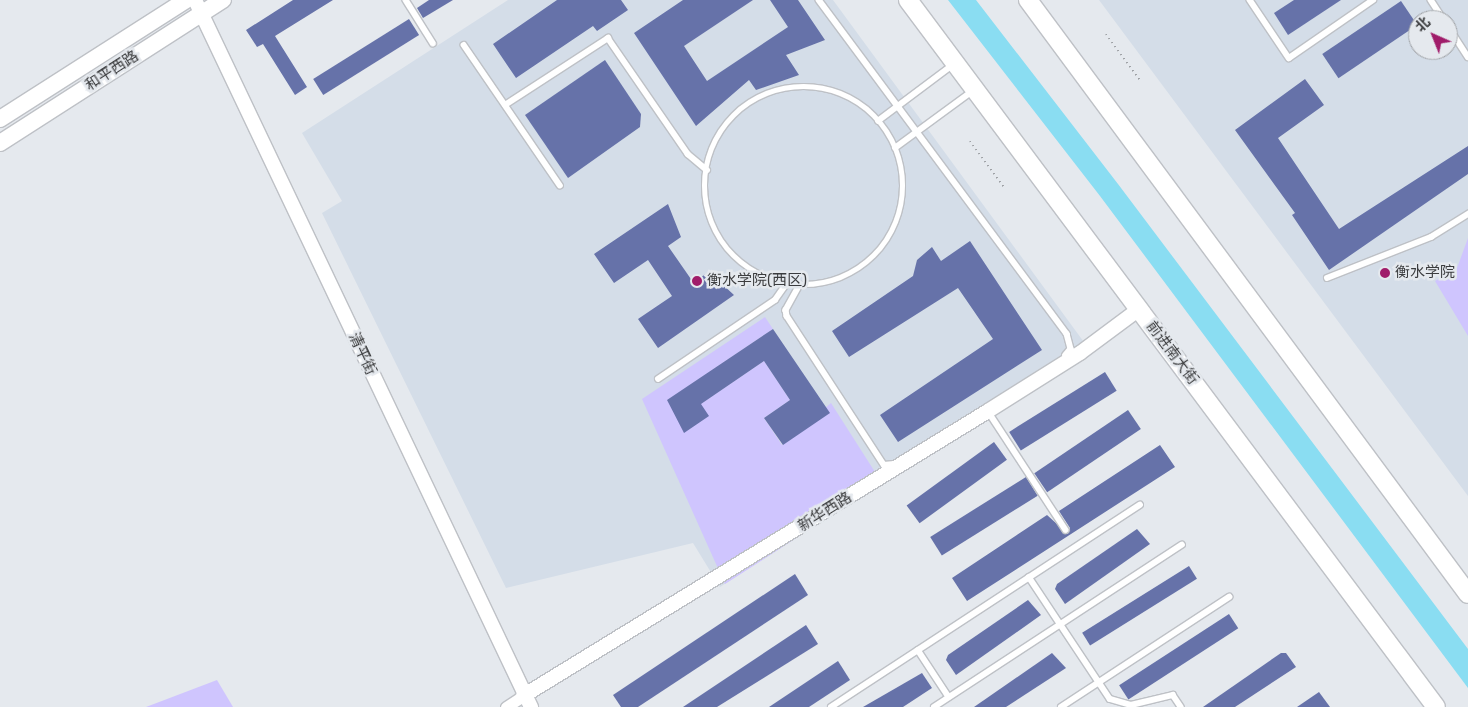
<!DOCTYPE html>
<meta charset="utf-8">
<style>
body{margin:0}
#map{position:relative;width:1468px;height:707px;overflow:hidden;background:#e5e9ee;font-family:Rubik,"Noto Sans SC",sans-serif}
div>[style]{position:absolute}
.built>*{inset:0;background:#d4dde8}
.green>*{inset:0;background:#cfc5fe}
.water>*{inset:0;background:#8addf2}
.building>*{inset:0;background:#6672a9;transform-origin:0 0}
.path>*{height:2px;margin-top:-1px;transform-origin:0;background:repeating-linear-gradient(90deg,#9ea1a5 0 1px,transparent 0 5px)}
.roads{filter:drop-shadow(1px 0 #bec1c6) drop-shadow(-1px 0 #bec1c6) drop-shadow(0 1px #bec1c6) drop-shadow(0 -1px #bec1c6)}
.service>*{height:5.5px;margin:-2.75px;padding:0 2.75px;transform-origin:2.75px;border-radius:2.75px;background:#fff}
.service>.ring{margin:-2.75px;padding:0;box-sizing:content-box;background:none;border:5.5px solid #fff;border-radius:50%}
.minor>*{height:11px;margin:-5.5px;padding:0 5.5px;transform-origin:5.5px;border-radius:5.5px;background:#fff}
.tertiary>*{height:14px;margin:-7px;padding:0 7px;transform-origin:7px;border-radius:7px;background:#fff}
.secondary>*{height:16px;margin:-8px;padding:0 8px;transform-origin:8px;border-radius:8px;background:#fff}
.primary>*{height:18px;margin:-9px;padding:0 9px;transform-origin:9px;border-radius:9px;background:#fff}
.dots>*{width:14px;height:14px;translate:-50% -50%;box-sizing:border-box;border:2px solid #e5e9ee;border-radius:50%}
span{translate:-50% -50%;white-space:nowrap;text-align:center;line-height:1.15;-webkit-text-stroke:5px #e5e9ee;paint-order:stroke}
.street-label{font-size:15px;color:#3b3c3e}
.poi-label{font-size:15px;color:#3b3c3e}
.left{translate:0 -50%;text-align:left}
.north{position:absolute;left:1408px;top:10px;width:50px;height:50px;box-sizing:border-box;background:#e5e9ee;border:1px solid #a1a4a8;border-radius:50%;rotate:316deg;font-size:14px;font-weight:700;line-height:20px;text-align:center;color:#3b3c3e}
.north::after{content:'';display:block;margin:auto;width:18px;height:22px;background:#a01c6a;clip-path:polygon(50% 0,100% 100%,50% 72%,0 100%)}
</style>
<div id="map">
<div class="built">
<i style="clip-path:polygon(508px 0,833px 0,1089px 349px,720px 587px,693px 543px,506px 588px,322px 213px,342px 201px,302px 133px)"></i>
<i style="clip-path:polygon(evenodd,1099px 0,1468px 0,1468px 496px,1099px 0,1418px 20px,1448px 20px,1448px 50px,1418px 50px,1418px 20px)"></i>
</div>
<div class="green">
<i style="clip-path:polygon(1468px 238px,1468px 336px,1435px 281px,1457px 268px)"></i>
<i style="clip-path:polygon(765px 317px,773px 329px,668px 400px,684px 432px,699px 405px,764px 361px,790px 400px,764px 418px,782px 445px,831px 403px,882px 483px,725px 584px,642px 399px)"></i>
<i style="clip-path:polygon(217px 680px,233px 707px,146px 707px)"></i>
</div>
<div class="water">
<i style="clip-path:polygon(948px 0,976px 0,1118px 184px,1468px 649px,1468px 688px,1100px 196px)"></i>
</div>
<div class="building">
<i style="clip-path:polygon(293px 0,333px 0,275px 36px,307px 87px,295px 95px,263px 44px,257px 47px,246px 30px)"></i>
<i style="clip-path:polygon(429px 0,453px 0,423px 18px,417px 8px)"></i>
<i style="clip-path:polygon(557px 0,621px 0,628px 10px,597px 31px,593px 26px,516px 78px,493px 44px)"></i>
<i style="clip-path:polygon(683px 0,753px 0,684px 46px,707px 81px,788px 27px,770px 0,798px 0,825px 40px,786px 55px,799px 75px,756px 90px,749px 80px,696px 126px,634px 33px)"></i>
<i style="clip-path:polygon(1294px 0,1341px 0,1288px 35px,1274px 13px)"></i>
<i style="left:1401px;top:1px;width:29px;height:95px;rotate:56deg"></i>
<i style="left:409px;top:19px;width:19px;height:113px;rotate:58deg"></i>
<i style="clip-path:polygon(605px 60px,641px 114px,640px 127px,568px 178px,525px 115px)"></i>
<i style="clip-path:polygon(1305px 79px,1324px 105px,1278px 138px,1339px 229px,1468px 146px,1468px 174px,1329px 270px,1292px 215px,1295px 213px,1235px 130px)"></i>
<i style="clip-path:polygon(668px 204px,681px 237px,668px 246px,693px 282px,709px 272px,734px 295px,658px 348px,638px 319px,672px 296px,648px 260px,614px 283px,594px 254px)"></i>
<i style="clip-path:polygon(970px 241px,1042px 350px,898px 442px,880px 415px,993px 339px,958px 288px,849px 357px,832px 331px,913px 276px,917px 260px,932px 247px,941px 261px)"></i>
<i style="clip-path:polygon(773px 329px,830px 413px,783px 445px,764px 418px,790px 400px,764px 361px,701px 404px,709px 416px,684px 433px,667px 400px)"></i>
<i style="left:1105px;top:372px;width:22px;height:113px;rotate:58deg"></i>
<i style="left:1128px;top:410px;width:23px;height:113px;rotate:56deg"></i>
<i style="left:994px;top:442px;width:22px;height:108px;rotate:54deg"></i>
<i style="clip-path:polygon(1160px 445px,1175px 467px,967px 601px,952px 578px,1047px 515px,1068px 534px,1070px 528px,1059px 511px)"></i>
<i style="left:1026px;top:477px;width:22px;height:113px;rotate:58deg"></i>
<i style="clip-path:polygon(1137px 529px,1150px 544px,1065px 604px,1055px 589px,1057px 584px)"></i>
<i style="left:1189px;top:566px;width:15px;height:126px;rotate:58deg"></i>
<i style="clip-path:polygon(795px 574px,808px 595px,638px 707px,621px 707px,613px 695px)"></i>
<i style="clip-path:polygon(1028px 600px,1041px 615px,956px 675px,946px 660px,948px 655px)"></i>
<i style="left:1229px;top:614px;width:17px;height:131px;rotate:57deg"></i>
<i style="clip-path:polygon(806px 625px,818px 644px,717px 707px,683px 707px)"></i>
<i style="clip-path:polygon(1052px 653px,1066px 668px,1006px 707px,974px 707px)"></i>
<i style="clip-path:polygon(1281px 653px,1286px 653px,1296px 667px,1235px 707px,1203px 707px)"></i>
<i style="clip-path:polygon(838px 661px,850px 680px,809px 707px,769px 707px)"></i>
<i style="clip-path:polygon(922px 673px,932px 688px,903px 707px,863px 707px)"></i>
<i style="clip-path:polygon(1319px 692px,1330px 707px,1297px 707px)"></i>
</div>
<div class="path">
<i style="left:1106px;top:34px;width:57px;rotate:53.5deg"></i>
<i style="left:970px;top:141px;width:57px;rotate:53.5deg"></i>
</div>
<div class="roads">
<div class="service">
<i style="left:406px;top:0;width:51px;rotate:57.9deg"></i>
<i style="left:819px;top:0;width:416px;rotate:53.4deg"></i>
<i style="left:1067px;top:334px;width:16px;rotate:75deg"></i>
<i style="left:1071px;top:349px;width:8px;rotate:130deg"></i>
<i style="left:1250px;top:0;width:70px;rotate:56.1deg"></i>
<i style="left:1289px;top:58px;width:102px;rotate:-34.6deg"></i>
<i style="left:1431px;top:0;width:24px;rotate:57deg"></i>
<i style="left:1448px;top:26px;width:37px;rotate:57deg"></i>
<i style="left:464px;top:45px;width:170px;rotate:55.6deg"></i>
<i class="ring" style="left:705px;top:87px;width:192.5px;height:192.5px"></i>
<i style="left:505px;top:105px;width:123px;rotate:-33deg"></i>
<i style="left:608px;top:38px;width:141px;rotate:55.4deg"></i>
<i style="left:688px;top:154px;width:25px;rotate:40deg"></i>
<i style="left:878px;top:121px;width:95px;rotate:-36.9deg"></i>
<i style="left:895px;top:148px;width:98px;rotate:-36.3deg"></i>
<i style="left:1327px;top:278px;width:112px;rotate:-21.5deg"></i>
<i style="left:1431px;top:237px;width:44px;rotate:-31.9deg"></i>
<i style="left:800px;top:285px;width:29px;rotate:119deg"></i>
<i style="left:786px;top:310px;width:6px;rotate:81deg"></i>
<i style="left:787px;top:316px;width:178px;rotate:56.9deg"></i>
<i style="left:884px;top:465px;width:10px;rotate:-6deg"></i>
<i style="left:658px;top:379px;width:141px;rotate:-34deg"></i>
<i style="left:775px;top:300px;width:19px;rotate:-55deg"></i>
<i style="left:988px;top:411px;width:142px;rotate:56.8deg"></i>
<i style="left:1029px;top:577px;width:146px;rotate:56.4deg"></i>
<i style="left:1110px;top:699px;width:22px;rotate:16deg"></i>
<i style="left:1131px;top:705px;width:43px;rotate:-13.4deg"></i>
<i style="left:1173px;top:695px;width:14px;rotate:56deg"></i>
<i style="left:918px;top:650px;width:56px;rotate:56.6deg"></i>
<i style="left:831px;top:707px;width:369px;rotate:-33.2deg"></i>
<i style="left:934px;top:707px;width:296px;rotate:-33.2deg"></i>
<i style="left:1061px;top:707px;width:201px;rotate:-33.2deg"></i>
</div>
<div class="minor">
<i style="left:506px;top:707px;width:20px;rotate:-33deg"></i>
</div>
<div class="tertiary">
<i style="left:195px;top:0;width:783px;rotate:64.58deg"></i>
<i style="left:523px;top:696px;width:545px;rotate:-31.5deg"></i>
<i style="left:988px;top:411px;width:109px;rotate:-32.2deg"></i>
<i style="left:1080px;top:353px;width:74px;rotate:-36.7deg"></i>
</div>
<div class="secondary">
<i style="left:0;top:119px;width:221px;rotate:-32.6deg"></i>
<i style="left:0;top:143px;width:265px;rotate:-32.7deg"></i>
</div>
<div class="primary">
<i style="left:908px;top:0;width:882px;rotate:53.25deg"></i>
<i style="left:1028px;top:0;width:739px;rotate:53.47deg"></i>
</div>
</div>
<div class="dots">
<i style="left:1385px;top:273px;background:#a01c6a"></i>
<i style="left:697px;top:281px;background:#a01c6a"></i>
</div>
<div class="street-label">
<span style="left:112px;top:71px;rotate:-33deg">和平西路</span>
<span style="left:1172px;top:353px;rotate:53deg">前进南大街</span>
<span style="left:362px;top:354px;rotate:65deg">清平街</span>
<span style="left:825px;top:512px;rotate:-32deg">新华西路</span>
</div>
<div class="poi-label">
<span class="left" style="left:1395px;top:273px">衡水学院</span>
<span class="left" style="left:707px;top:281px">衡水学院(西区)</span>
</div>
<div class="north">北</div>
</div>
